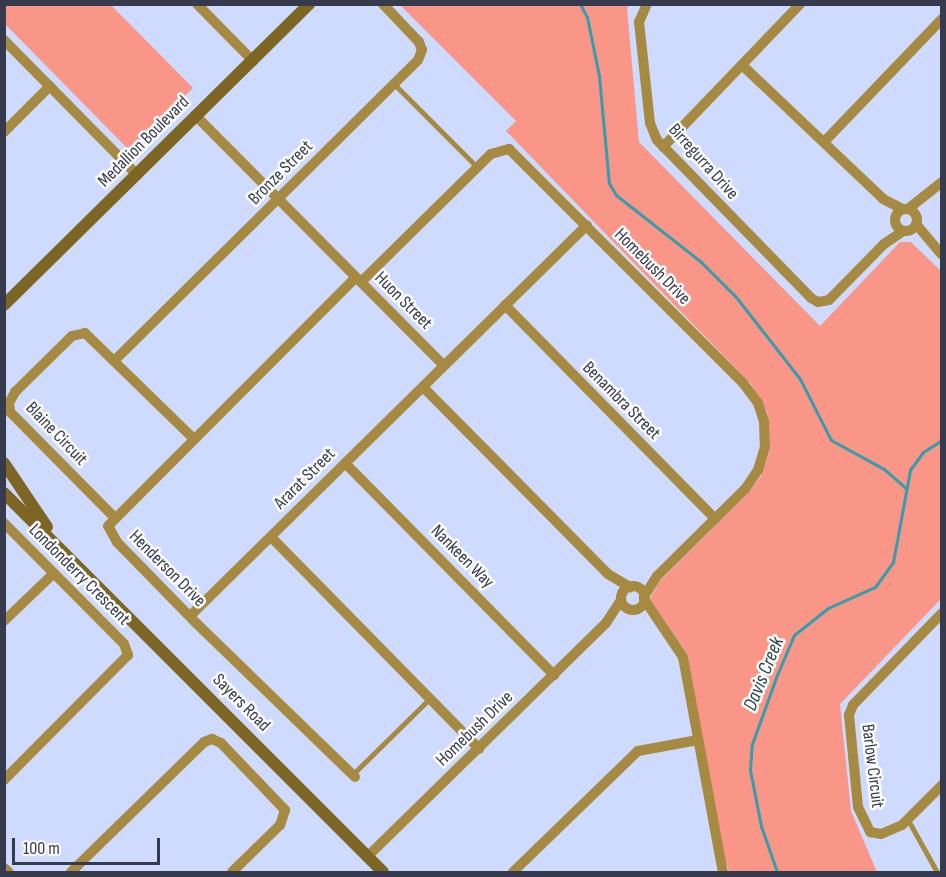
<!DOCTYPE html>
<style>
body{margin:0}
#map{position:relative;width:946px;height:877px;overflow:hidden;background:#cedbfe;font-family:"Sofia Sans Condensed",sans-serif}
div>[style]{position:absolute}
.green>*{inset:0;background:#f99688}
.stream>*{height:3px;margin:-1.5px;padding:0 1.5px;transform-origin:1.5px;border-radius:1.5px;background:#359dab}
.lane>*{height:5px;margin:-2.5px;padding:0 2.5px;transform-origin:2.5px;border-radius:2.5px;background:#a68a41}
.street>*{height:10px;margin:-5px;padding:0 5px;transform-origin:5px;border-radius:5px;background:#a68a41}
.street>.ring{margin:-5px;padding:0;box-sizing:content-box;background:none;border:10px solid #a68a41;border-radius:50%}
.secondary>*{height:12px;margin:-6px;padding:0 6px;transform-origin:6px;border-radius:6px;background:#7d6523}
span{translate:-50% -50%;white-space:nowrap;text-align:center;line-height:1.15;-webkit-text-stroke:5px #fdfdfd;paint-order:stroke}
.street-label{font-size:18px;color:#353b4c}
.water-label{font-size:20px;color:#28474c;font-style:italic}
.frame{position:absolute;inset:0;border:6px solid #353b4c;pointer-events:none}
.scale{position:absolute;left:12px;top:838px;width:148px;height:27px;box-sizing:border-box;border:3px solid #353b4c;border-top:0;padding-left:8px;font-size:18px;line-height:21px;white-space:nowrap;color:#353b4c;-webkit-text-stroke:4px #fdfdfd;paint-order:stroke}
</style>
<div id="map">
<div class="green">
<i style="clip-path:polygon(4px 5px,111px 5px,193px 88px,132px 147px,126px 147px,5px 24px)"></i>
<i style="clip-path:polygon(400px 5px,630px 5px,627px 8px,639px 142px,820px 326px,900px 242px,911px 242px,941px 271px,941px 599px,840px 704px,851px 811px,877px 872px,729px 872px,719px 837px,688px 655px,650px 599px,659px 582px,749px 492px,761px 476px,770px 449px,767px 412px,751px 384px,506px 131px,516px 121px)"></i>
</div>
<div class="stream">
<i style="left:580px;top:4px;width:15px;rotate:62deg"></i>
<i style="left:587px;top:17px;width:60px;rotate:78.5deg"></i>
<i style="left:599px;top:76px;width:107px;rotate:84.7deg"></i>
<i style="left:609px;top:183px;width:14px;rotate:60deg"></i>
<i style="left:616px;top:195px;width:108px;rotate:38.2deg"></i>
<i style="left:701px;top:262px;width:49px;rotate:45deg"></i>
<i style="left:736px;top:297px;width:104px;rotate:52deg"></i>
<i style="left:800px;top:379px;width:68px;rotate:63.1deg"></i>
<i style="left:831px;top:440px;width:60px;rotate:28.7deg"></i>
<i style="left:884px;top:469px;width:29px;rotate:41deg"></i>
<i style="left:777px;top:872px;width:49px;rotate:-109.2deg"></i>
<i style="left:761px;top:826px;width:57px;rotate:-101.1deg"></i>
<i style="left:750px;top:770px;width:26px;rotate:-86deg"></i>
<i style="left:752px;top:744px;width:73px;rotate:-70.1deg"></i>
<i style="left:777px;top:675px;width:43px;rotate:-67deg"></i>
<i style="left:794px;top:635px;width:43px;rotate:-38.5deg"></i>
<i style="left:828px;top:608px;width:51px;rotate:-24.1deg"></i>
<i style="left:875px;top:587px;width:31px;rotate:-54deg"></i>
<i style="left:893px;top:562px;width:94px;rotate:-79.5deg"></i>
<i style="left:910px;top:470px;width:22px;rotate:-54deg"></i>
<i style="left:923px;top:452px;width:22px;rotate:-32deg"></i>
</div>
<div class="lane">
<i style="left:394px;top:84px;width:117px;rotate:45deg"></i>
<i style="left:353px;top:774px;width:108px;rotate:-44.6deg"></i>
<i style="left:908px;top:820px;width:60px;rotate:60.9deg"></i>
</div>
<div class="street">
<i style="left:197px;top:4px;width:80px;rotate:45.5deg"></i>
<i style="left:647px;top:4px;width:20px;rotate:114deg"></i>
<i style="left:639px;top:22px;width:102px;rotate:83.8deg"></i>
<i style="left:650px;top:123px;width:18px;rotate:68deg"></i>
<i style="left:657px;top:140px;width:221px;rotate:45.7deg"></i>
<i style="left:811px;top:298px;width:8px;rotate:30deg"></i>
<i style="left:818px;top:302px;width:11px;rotate:-10deg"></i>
<i style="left:829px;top:300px;width:78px;rotate:-45.5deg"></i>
<i style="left:884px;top:244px;width:23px;rotate:-34deg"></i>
<i style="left:4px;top:40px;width:190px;rotate:45.4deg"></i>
<i style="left:742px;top:65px;width:195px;rotate:43.5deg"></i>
<i style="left:883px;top:199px;width:22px;rotate:27deg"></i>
<i style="left:196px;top:116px;width:352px;rotate:45.2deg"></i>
<i style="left:4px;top:132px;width:65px;rotate:-45deg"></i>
<i style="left:824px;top:142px;width:170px;rotate:-46.2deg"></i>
<i style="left:663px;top:147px;width:198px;rotate:-46.2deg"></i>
<i style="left:908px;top:209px;width:43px;rotate:-38.5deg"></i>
<i class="ring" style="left:895px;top:209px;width:12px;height:12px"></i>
<i style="left:916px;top:224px;width:40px;rotate:50deg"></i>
<i style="left:361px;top:282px;width:182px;rotate:-44.6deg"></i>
<i style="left:491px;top:154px;width:19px;rotate:-16deg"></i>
<i style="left:509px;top:149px;width:331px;rotate:45deg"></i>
<i style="left:743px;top:383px;width:25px;rotate:53deg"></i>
<i style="left:758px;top:403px;width:20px;rotate:72deg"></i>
<i style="left:764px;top:422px;width:25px;rotate:88deg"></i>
<i style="left:765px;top:447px;width:24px;rotate:107deg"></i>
<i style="left:758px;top:470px;width:23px;rotate:124deg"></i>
<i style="left:745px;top:489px;width:124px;rotate:135.3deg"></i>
<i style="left:657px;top:576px;width:25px;rotate:122deg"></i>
<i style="left:505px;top:305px;width:300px;rotate:45.5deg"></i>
<i style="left:116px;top:359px;width:425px;rotate:-44.7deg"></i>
<i style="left:418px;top:60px;width:11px;rotate:-68deg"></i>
<i style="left:422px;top:50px;width:9px;rotate:-111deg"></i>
<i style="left:419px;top:42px;width:52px;rotate:-133.5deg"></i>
<i style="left:423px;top:387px;width:263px;rotate:45.3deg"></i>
<i style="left:608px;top:574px;width:26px;rotate:31deg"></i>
<i style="left:345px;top:463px;width:298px;rotate:45.4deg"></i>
<i style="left:114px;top:517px;width:148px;rotate:-134.7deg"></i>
<i style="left:10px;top:412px;width:9px;rotate:-96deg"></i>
<i style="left:9px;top:403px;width:13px;rotate:-61deg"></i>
<i style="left:15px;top:392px;width:80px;rotate:-44.5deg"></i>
<i style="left:72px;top:336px;width:13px;rotate:-13deg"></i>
<i style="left:85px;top:333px;width:152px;rotate:44.2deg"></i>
<i style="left:4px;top:523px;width:170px;rotate:45.2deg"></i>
<i style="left:124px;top:644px;width:12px;rotate:70deg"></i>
<i style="left:128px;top:655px;width:176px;rotate:134.8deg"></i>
<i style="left:271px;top:537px;width:297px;rotate:45.5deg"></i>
<i class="ring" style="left:621px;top:586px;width:14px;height:14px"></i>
<i style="left:644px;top:599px;width:70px;rotate:56.1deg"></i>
<i style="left:683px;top:657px;width:219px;rotate:79.5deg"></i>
<i style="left:942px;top:613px;width:128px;rotate:134.1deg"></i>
<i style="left:853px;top:705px;width:11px;rotate:112deg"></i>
<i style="left:849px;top:715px;width:92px;rotate:84.4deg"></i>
<i style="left:858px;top:807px;width:28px;rotate:64deg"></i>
<i style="left:870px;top:832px;width:11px;rotate:10deg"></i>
<i style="left:881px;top:834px;width:23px;rotate:-23deg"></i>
<i style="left:902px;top:825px;width:57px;rotate:-45deg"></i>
<i style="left:190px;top:616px;width:557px;rotate:-44.56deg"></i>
<i style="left:4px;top:621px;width:69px;rotate:-43.8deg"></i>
<i style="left:355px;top:777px;width:220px;rotate:-135.9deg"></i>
<i style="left:197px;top:624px;width:115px;rotate:-134.3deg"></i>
<i style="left:117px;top:542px;width:18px;rotate:-119deg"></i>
<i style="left:108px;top:526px;width:351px;rotate:-45.1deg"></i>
<i style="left:367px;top:857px;width:334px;rotate:-44.4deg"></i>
<i style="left:606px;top:623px;width:27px;rotate:-57deg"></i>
<i style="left:4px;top:868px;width:6px;rotate:39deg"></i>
<i style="left:71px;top:872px;width:186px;rotate:-44.3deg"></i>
<i style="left:204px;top:742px;width:9px;rotate:-21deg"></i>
<i style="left:212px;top:739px;width:10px;rotate:24deg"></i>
<i style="left:221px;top:743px;width:93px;rotate:46.3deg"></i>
<i style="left:285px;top:810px;width:16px;rotate:108deg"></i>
<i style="left:280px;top:825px;width:67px;rotate:135.6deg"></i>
<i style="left:513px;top:872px;width:174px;rotate:-44.1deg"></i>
<i style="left:638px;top:751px;width:61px;rotate:-10.4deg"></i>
</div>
<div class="secondary">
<i style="left:4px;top:305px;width:429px;rotate:-44.6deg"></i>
<i style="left:4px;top:463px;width:77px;rotate:56.1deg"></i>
<i style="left:4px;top:493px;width:536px;rotate:45deg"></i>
</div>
<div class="street-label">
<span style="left:144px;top:142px;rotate:-45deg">Medallion Boulevard</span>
<span style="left:703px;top:162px;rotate:48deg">Birregurra Drive</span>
<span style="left:281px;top:173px;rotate:-45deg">Bronze Street</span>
<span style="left:652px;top:267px;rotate:45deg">Homebush Drive</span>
<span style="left:403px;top:301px;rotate:45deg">Huon Street</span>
<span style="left:621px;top:401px;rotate:45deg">Benambra Street</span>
<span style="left:56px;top:434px;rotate:46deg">Blaine Circuit</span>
<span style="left:305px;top:479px;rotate:-45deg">Ararat Street</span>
<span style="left:462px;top:557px;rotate:45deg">Nankeen Way</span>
<span style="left:167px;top:569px;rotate:45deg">Henderson Drive</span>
<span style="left:79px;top:575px;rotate:45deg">Londonderry Crescent</span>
<span style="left:241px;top:703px;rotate:45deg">Sayers Road</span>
<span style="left:475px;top:729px;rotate:-44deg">Homebush Drive</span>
<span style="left:872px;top:766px;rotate:83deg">Barlow Circuit</span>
</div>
<div class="water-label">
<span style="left:764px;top:674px;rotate:-68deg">Davis Creek</span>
</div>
<div class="frame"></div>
<div class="scale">100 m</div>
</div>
